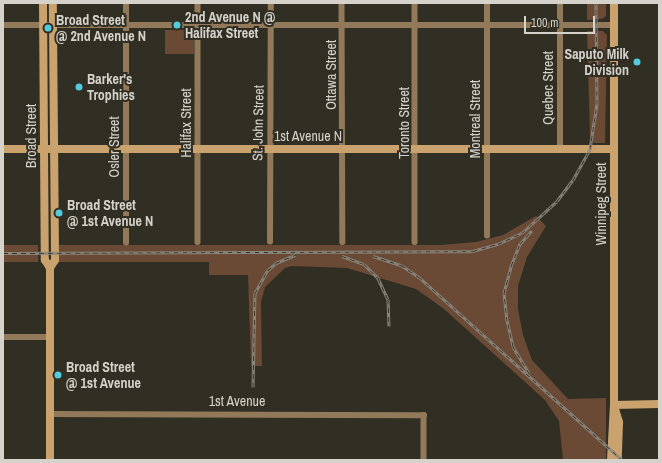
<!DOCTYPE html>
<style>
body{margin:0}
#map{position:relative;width:662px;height:463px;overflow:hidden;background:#312f23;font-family:"Archivo Narrow",sans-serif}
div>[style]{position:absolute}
.green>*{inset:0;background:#6a4935;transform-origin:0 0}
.street>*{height:5.5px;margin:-2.75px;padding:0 2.75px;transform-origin:2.75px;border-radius:2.75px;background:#917959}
.secondary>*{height:8px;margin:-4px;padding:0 4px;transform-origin:4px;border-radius:4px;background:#c9a26e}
.rail>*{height:3px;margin-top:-1.5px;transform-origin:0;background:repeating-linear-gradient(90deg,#312f23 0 4.5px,#8a887f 0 9px);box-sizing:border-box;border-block:1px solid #8a887f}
.dots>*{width:11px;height:11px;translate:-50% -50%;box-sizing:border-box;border:2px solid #312f23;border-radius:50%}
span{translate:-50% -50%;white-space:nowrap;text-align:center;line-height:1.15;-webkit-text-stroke:4px #312f23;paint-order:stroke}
.poi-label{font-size:14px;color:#d4d2cb;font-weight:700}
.left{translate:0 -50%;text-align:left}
.right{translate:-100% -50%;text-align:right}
.street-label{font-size:14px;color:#d4d2cb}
.frame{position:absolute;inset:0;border:4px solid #d4d2cb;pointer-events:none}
.scale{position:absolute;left:524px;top:16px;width:71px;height:18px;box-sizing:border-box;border:2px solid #d4d2cb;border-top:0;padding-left:5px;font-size:12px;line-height:14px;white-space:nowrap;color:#d4d2cb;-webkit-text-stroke:3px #312f23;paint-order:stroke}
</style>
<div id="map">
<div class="green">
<i style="clip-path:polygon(587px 3px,606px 3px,606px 16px,602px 19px,587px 20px)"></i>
<i style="left:194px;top:30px;width:24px;height:29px;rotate:90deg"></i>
<i style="clip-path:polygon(587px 31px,603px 31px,607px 35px,605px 143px,594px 143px,590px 137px)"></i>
<i style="clip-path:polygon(536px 216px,546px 226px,527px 257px,518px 286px,518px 309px,523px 335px,532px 360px,568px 399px,606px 398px,606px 460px,563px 460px,559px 421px,545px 400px,444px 309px,416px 289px,347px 268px,292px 266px,285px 268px,265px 287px,261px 302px,262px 366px,251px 366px,248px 275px,209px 275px,209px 262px,59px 262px,59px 245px,441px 245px,476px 242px,503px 235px)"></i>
<i style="left:3px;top:245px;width:35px;height:17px"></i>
</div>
<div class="street">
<i style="left:198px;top:3px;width:239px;rotate:90deg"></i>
<i style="left:342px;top:3px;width:239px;rotate:89.8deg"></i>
<i style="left:415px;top:3px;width:239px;rotate:90deg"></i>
<i style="left:3px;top:25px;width:611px"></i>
<i style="left:560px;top:149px;width:146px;rotate:-90deg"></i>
<i style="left:487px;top:236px;width:233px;rotate:-90deg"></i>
<i style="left:270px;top:242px;width:239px;rotate:-89.8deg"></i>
<i style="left:126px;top:243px;width:240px;rotate:-90deg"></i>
<i style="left:3px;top:337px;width:47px"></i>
<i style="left:50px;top:414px;width:374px;rotate:0.2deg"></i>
<i style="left:424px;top:415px;width:45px;rotate:90deg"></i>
</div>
<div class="secondary">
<i style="left:43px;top:3px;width:257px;rotate:89.6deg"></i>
<i style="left:45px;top:260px;width:9px;rotate:58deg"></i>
<i style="left:3px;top:149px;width:611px"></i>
<i style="left:614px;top:405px;width:45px;rotate:-1.3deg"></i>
<i style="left:615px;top:409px;width:14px;rotate:73deg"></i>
<i style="left:619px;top:422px;width:38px;rotate:92deg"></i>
<i style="left:50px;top:460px;width:192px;rotate:-90deg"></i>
<i style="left:50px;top:268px;width:9px;rotate:-58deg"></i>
<i style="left:55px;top:260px;width:7px;rotate:-90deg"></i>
<i style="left:55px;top:253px;width:250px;rotate:-90.5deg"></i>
<i style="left:611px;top:460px;width:55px;rotate:-86.9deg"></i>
<i style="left:614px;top:405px;width:402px;rotate:-90deg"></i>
</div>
<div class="rail">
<i style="left:3px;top:253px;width:470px;rotate:-0.2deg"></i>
<i style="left:473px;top:251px;width:26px;rotate:-16deg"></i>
<i style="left:498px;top:244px;width:26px;rotate:-25deg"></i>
<i style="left:522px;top:233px;width:47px;rotate:-42.4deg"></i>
<i style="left:557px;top:201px;width:26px;rotate:-53deg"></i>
<i style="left:573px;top:180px;width:35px;rotate:-61deg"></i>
<i style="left:590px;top:149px;width:46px;rotate:-81.2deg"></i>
<i style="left:597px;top:104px;width:101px;rotate:-90.6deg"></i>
<i style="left:342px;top:256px;width:23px;rotate:20deg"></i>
<i style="left:364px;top:264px;width:20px;rotate:45deg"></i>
<i style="left:378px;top:278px;width:23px;rotate:65deg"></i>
<i style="left:388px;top:299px;width:27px;rotate:88deg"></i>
<i style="left:373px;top:256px;width:29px;rotate:18deg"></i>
<i style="left:401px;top:265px;width:22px;rotate:34deg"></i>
<i style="left:419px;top:277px;width:273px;rotate:42deg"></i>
<i style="left:529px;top:373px;width:31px;rotate:-121deg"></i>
<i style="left:513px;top:346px;width:26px;rotate:-103deg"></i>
<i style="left:507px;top:321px;width:28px;rotate:-96deg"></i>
<i style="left:504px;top:293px;width:28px;rotate:-75deg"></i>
<i style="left:511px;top:266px;width:24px;rotate:-68deg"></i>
<i style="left:520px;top:244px;width:18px;rotate:-49deg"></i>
<i style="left:253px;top:387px;width:94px;rotate:-88.8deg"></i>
<i style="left:255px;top:293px;width:26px;rotate:-61deg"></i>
<i style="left:268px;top:270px;width:11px;rotate:-41deg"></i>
<i style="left:276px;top:263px;width:21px;rotate:-23deg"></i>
</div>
<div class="dots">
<i style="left:177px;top:25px;background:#54cade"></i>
<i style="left:48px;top:28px;background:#54cade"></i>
<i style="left:637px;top:62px;background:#54cade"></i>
<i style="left:79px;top:87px;background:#54cade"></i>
<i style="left:59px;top:213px;background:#54cade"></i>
<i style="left:58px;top:375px;background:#54cade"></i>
</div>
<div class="poi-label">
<span class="left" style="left:185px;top:25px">2nd Avenue N @<br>Halifax Street</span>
<span class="left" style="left:56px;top:28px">Broad Street<br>@ 2nd Avenue N</span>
<span class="right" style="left:629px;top:62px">Saputo Milk<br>Division</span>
<span class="left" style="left:87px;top:87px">Barker's<br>Trophies</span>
<span class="left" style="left:67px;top:213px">Broad Street<br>@ 1st Avenue N</span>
<span class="left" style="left:66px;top:375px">Broad Street<br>@ 1st Avenue</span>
</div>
<div class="street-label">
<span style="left:331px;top:75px;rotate:-90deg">Ottawa Street</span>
<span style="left:548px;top:88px;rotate:-90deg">Quebec Street</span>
<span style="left:475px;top:119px;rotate:-90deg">Montreal Street</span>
<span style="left:186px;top:123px;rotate:-90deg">Halifax Street</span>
<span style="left:258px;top:123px;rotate:-89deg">St. John Street</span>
<span style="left:404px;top:123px;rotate:-90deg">Toronto Street</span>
<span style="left:31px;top:136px;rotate:-90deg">Broad Street</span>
<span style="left:308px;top:136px">1st Avenue N</span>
<span style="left:114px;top:147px;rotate:-90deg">Osler Street</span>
<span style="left:601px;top:204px;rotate:-90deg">Winnipeg Street</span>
<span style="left:237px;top:401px">1st Avenue</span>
</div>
<div class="frame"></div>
<div class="scale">100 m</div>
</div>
